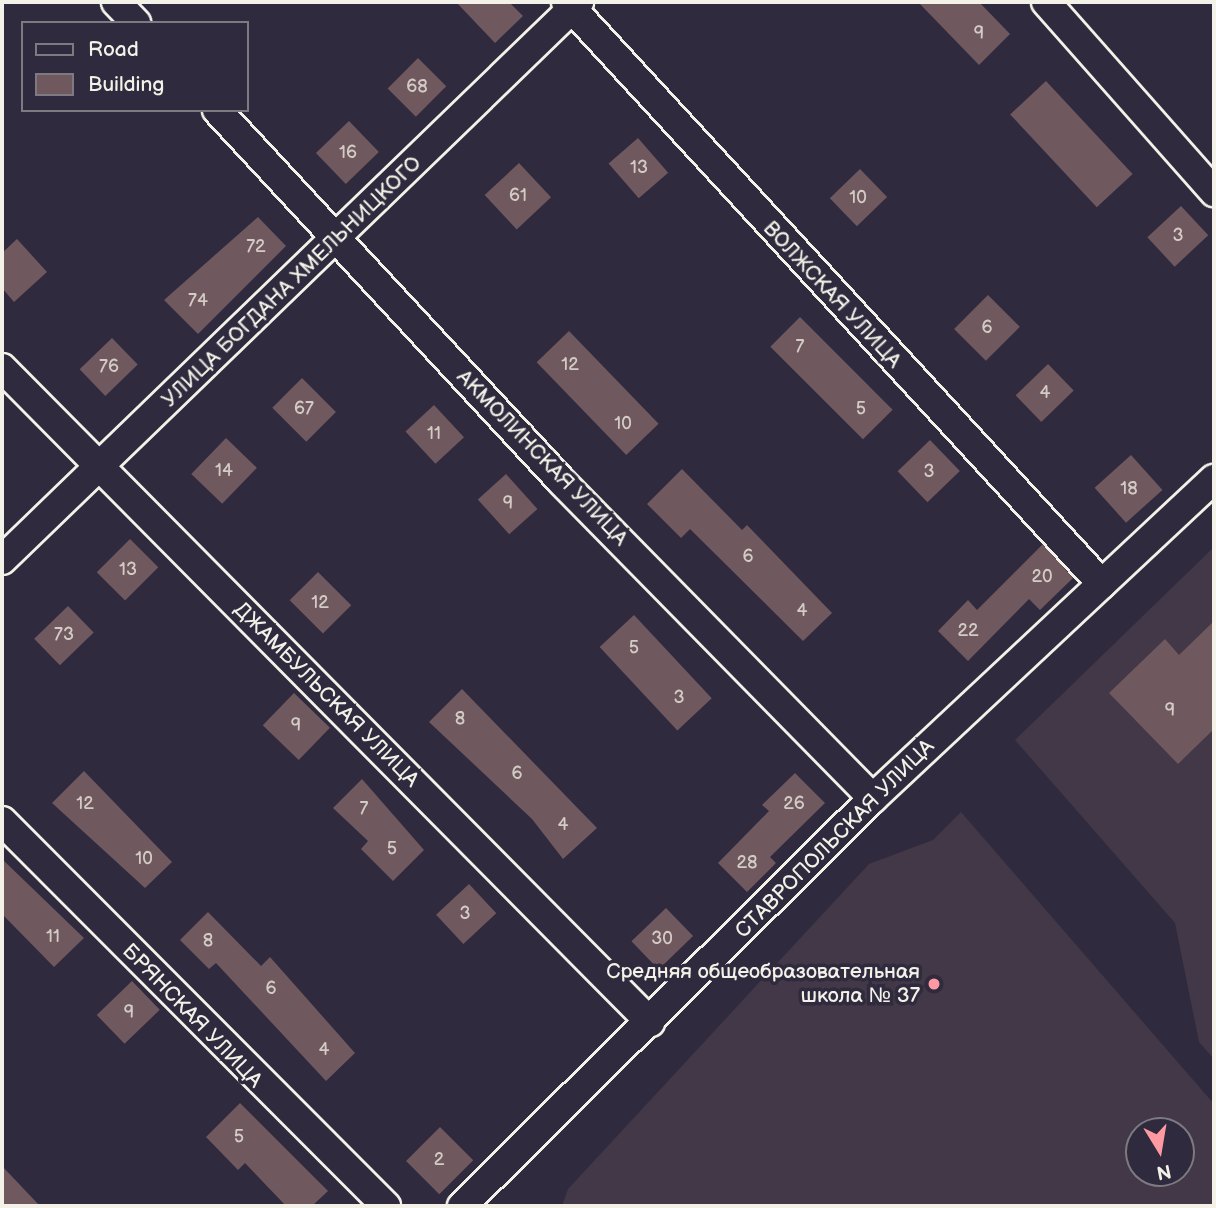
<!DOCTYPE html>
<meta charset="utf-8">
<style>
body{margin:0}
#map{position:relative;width:1216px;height:1208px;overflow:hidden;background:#2f2a3d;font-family:"Balsamiq Sans",sans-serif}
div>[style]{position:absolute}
.built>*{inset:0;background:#423847}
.building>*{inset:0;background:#6f585e;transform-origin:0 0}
.roads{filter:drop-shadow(2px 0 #f4f1e8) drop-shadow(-2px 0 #f4f1e8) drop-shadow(0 2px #f4f1e8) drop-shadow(0 -2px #f4f1e8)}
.minor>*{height:28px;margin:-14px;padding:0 14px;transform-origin:14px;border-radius:14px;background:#2f2a3d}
.dots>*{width:19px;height:19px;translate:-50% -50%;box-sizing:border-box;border:4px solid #2f2a3d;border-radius:50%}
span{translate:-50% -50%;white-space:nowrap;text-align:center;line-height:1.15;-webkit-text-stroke:7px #2f2a3d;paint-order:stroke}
.number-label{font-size:18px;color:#d3cbc6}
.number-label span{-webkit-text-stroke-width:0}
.street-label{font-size:21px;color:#f4f1e8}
.poi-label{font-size:21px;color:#f4f1e8}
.right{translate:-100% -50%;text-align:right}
.frame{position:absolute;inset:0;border:4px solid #f4f1e8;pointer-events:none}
.legend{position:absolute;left:21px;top:21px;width:228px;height:91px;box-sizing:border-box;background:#2f2a3d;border:2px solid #7e7a81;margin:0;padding:9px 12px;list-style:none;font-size:21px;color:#f4f1e8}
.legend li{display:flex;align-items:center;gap:14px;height:35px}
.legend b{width:35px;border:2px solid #7e7a81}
.north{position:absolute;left:1125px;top:1117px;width:70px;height:70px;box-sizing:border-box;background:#2f2a3d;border:2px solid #7e7a81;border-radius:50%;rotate:169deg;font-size:19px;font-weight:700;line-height:28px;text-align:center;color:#f4f1e8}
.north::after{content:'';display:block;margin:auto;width:24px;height:32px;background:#ff9aa2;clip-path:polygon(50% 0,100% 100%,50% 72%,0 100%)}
</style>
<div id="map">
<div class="built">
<i style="clip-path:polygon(1214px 547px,1214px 1059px,1199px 1042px,1175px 923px,1015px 740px)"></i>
<i style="clip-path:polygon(evenodd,961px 812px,1214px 1104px,1214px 1206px,562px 1206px,568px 1189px,869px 864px,933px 840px,961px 812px,1139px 1131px,1181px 1131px,1181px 1173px,1139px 1173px,1139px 1131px)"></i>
</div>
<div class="building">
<i style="clip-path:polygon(456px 2px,509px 2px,523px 16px,495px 43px)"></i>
<i style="clip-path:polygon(918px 2px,979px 2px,1010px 34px,979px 65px)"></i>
<i style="left:418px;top:58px;width:40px;height:43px;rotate:45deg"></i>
<i style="left:1046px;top:81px;width:127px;height:49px;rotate:47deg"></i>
<i style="left:349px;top:121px;width:43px;height:46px;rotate:46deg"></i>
<i style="left:638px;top:138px;width:46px;height:39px;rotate:49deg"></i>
<i style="left:519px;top:163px;width:47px;height:47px;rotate:47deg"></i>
<i style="left:860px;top:169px;width:39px;height:42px;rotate:46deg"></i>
<i style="left:1181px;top:206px;width:40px;height:46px;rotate:47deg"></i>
<i style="clip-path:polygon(258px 217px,286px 246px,198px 334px,164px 300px)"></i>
<i style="clip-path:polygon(17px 239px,47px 272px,14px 302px,2px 288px,2px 253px)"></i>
<i style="left:988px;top:295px;width:45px;height:48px;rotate:45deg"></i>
<i style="left:800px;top:317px;width:131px;height:42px;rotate:45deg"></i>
<i style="left:569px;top:331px;width:129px;height:45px;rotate:46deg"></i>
<i style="left:112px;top:338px;width:37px;height:45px;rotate:46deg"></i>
<i style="left:1048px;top:364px;width:37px;height:45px;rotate:46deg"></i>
<i style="left:302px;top:378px;width:48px;height:42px;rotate:45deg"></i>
<i style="left:434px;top:405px;width:44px;height:39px;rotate:47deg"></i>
<i style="left:226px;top:438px;width:43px;height:50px;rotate:44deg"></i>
<i style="left:930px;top:440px;width:43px;height:45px;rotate:46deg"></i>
<i style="left:1131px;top:455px;width:47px;height:49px;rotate:48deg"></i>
<i style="clip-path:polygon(682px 469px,742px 530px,747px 525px,832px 613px,803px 641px,690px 529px,681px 538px,647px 504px)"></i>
<i style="left:506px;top:474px;width:47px;height:38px;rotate:48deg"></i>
<i style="left:130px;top:539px;width:40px;height:47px;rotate:45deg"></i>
<i style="clip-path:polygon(1043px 544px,1073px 578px,1040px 610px,1029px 599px,968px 661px,938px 631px,968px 600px,977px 610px)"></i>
<i style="left:318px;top:572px;width:47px;height:40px;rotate:45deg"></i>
<i style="left:68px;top:606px;width:37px;height:47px;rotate:46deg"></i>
<i style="left:634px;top:615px;width:114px;height:47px;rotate:47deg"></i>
<i style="clip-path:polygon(1214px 621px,1214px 729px,1178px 764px,1109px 693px,1165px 639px,1179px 655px)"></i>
<i style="clip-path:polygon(462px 689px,597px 828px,563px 859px,532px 819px,429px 722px)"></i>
<i style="left:294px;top:693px;width:50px;height:45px;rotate:44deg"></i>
<i style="clip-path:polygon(84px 771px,172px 862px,145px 888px,52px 803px)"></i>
<i style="clip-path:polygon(795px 773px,825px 803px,770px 857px,776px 863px,747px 892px,718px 863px,769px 811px,762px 805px)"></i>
<i style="clip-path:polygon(362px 779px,424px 850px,393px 881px,361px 849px,368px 841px,333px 808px)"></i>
<i style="clip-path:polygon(2px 859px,84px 938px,54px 967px,2px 914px)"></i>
<i style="left:469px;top:884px;width:40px;height:45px;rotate:47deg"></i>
<i style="left:666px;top:908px;width:39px;height:48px;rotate:46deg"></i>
<i style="clip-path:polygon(208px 912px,261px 966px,270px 957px,355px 1053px,326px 1081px,216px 963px,209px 969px,180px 940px)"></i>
<i style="left:132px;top:981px;width:40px;height:49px;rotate:46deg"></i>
<i style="clip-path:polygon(240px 1103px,328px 1191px,312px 1206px,286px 1206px,245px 1163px,238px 1170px,206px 1137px)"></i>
<i style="left:440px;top:1127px;width:47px;height:48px;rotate:45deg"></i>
<i style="clip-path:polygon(2px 1166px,40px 1206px,2px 1206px)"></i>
</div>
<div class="roads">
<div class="minor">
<i style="left:116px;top:2px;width:29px;rotate:46deg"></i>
<i style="left:566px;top:2px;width:791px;rotate:47.36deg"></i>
<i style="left:1046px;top:2px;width:254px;rotate:48.5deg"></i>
<i style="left:217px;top:110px;width:509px;rotate:47.15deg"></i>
<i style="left:563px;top:483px;width:442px;rotate:45.5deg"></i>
<i style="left:2px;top:368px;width:921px;rotate:45.26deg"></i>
<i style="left:2px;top:560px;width:803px;rotate:-44.04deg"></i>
<i style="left:2px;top:821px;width:544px;rotate:45.07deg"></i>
<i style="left:462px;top:1206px;width:579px;rotate:-44.79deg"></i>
<i style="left:873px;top:798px;width:467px;rotate:-43.1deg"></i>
</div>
</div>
<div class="dots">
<i style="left:934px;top:984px;background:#ff9aa2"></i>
</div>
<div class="number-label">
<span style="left:979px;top:34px">9</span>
<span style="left:417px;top:87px">68</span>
<span style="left:348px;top:153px">16</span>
<span style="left:639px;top:168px">13</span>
<span style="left:518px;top:196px">61</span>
<span style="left:858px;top:198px">10</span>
<span style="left:1178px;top:236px">3</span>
<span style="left:256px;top:247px">72</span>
<span style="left:198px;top:301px">74</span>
<span style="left:987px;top:328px">6</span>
<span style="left:800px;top:347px">7</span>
<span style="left:570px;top:365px">12</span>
<span style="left:109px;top:367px">76</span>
<span style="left:1045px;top:393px">4</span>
<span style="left:304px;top:409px">67</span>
<span style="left:861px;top:409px">5</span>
<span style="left:623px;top:424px">10</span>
<span style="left:434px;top:434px">11</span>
<span style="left:224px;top:471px">14</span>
<span style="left:929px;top:472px">3</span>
<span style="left:1129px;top:489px">18</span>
<span style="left:508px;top:504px">9</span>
<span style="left:748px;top:557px">6</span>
<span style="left:128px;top:570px">13</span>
<span style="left:1042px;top:577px">20</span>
<span style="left:320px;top:603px">12</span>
<span style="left:802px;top:611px">4</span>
<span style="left:968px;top:631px">22</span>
<span style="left:64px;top:635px">73</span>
<span style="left:634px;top:648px">5</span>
<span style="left:679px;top:698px">3</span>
<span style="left:1170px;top:711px">9</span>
<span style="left:460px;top:719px">8</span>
<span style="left:296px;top:726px">9</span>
<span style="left:517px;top:774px">6</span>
<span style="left:85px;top:804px">12</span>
<span style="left:794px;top:804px">26</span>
<span style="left:364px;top:809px">7</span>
<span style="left:563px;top:825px">4</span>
<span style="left:392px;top:849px">5</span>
<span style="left:144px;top:859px">10</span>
<span style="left:747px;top:863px">28</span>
<span style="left:465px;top:914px">3</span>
<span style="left:53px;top:937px">11</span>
<span style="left:662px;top:939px">30</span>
<span style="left:208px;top:941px">8</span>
<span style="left:271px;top:989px">6</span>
<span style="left:129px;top:1013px">9</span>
<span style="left:324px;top:1050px">4</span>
<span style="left:239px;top:1137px">5</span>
<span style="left:439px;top:1160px">2</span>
</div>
<div class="street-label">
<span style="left:292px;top:282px;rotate:-44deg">УЛИЦА БОГДАНА ХМЕЛЬНИЦКОГО</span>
<span style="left:832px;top:295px;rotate:47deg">ВОЛЖСКАЯ УЛИЦА</span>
<span style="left:542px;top:458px;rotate:46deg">АКМОЛИНСКАЯ УЛИЦА</span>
<span style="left:326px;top:695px;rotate:45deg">ДЖАМБУЛЬСКАЯ УЛИЦА</span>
<span style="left:835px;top:839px;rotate:-45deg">СТАВРОПОЛЬСКАЯ УЛИЦА</span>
<span style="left:192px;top:1016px;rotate:46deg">БРЯНСКАЯ УЛИЦА</span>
</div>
<div class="poi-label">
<span class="right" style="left:920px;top:984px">Средняя общеобразовательная<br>школа № 37</span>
</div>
<div class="frame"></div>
<ul class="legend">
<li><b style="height:9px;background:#2f2a3d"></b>Road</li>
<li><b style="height:19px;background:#6f585e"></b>Building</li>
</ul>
<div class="north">N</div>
</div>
